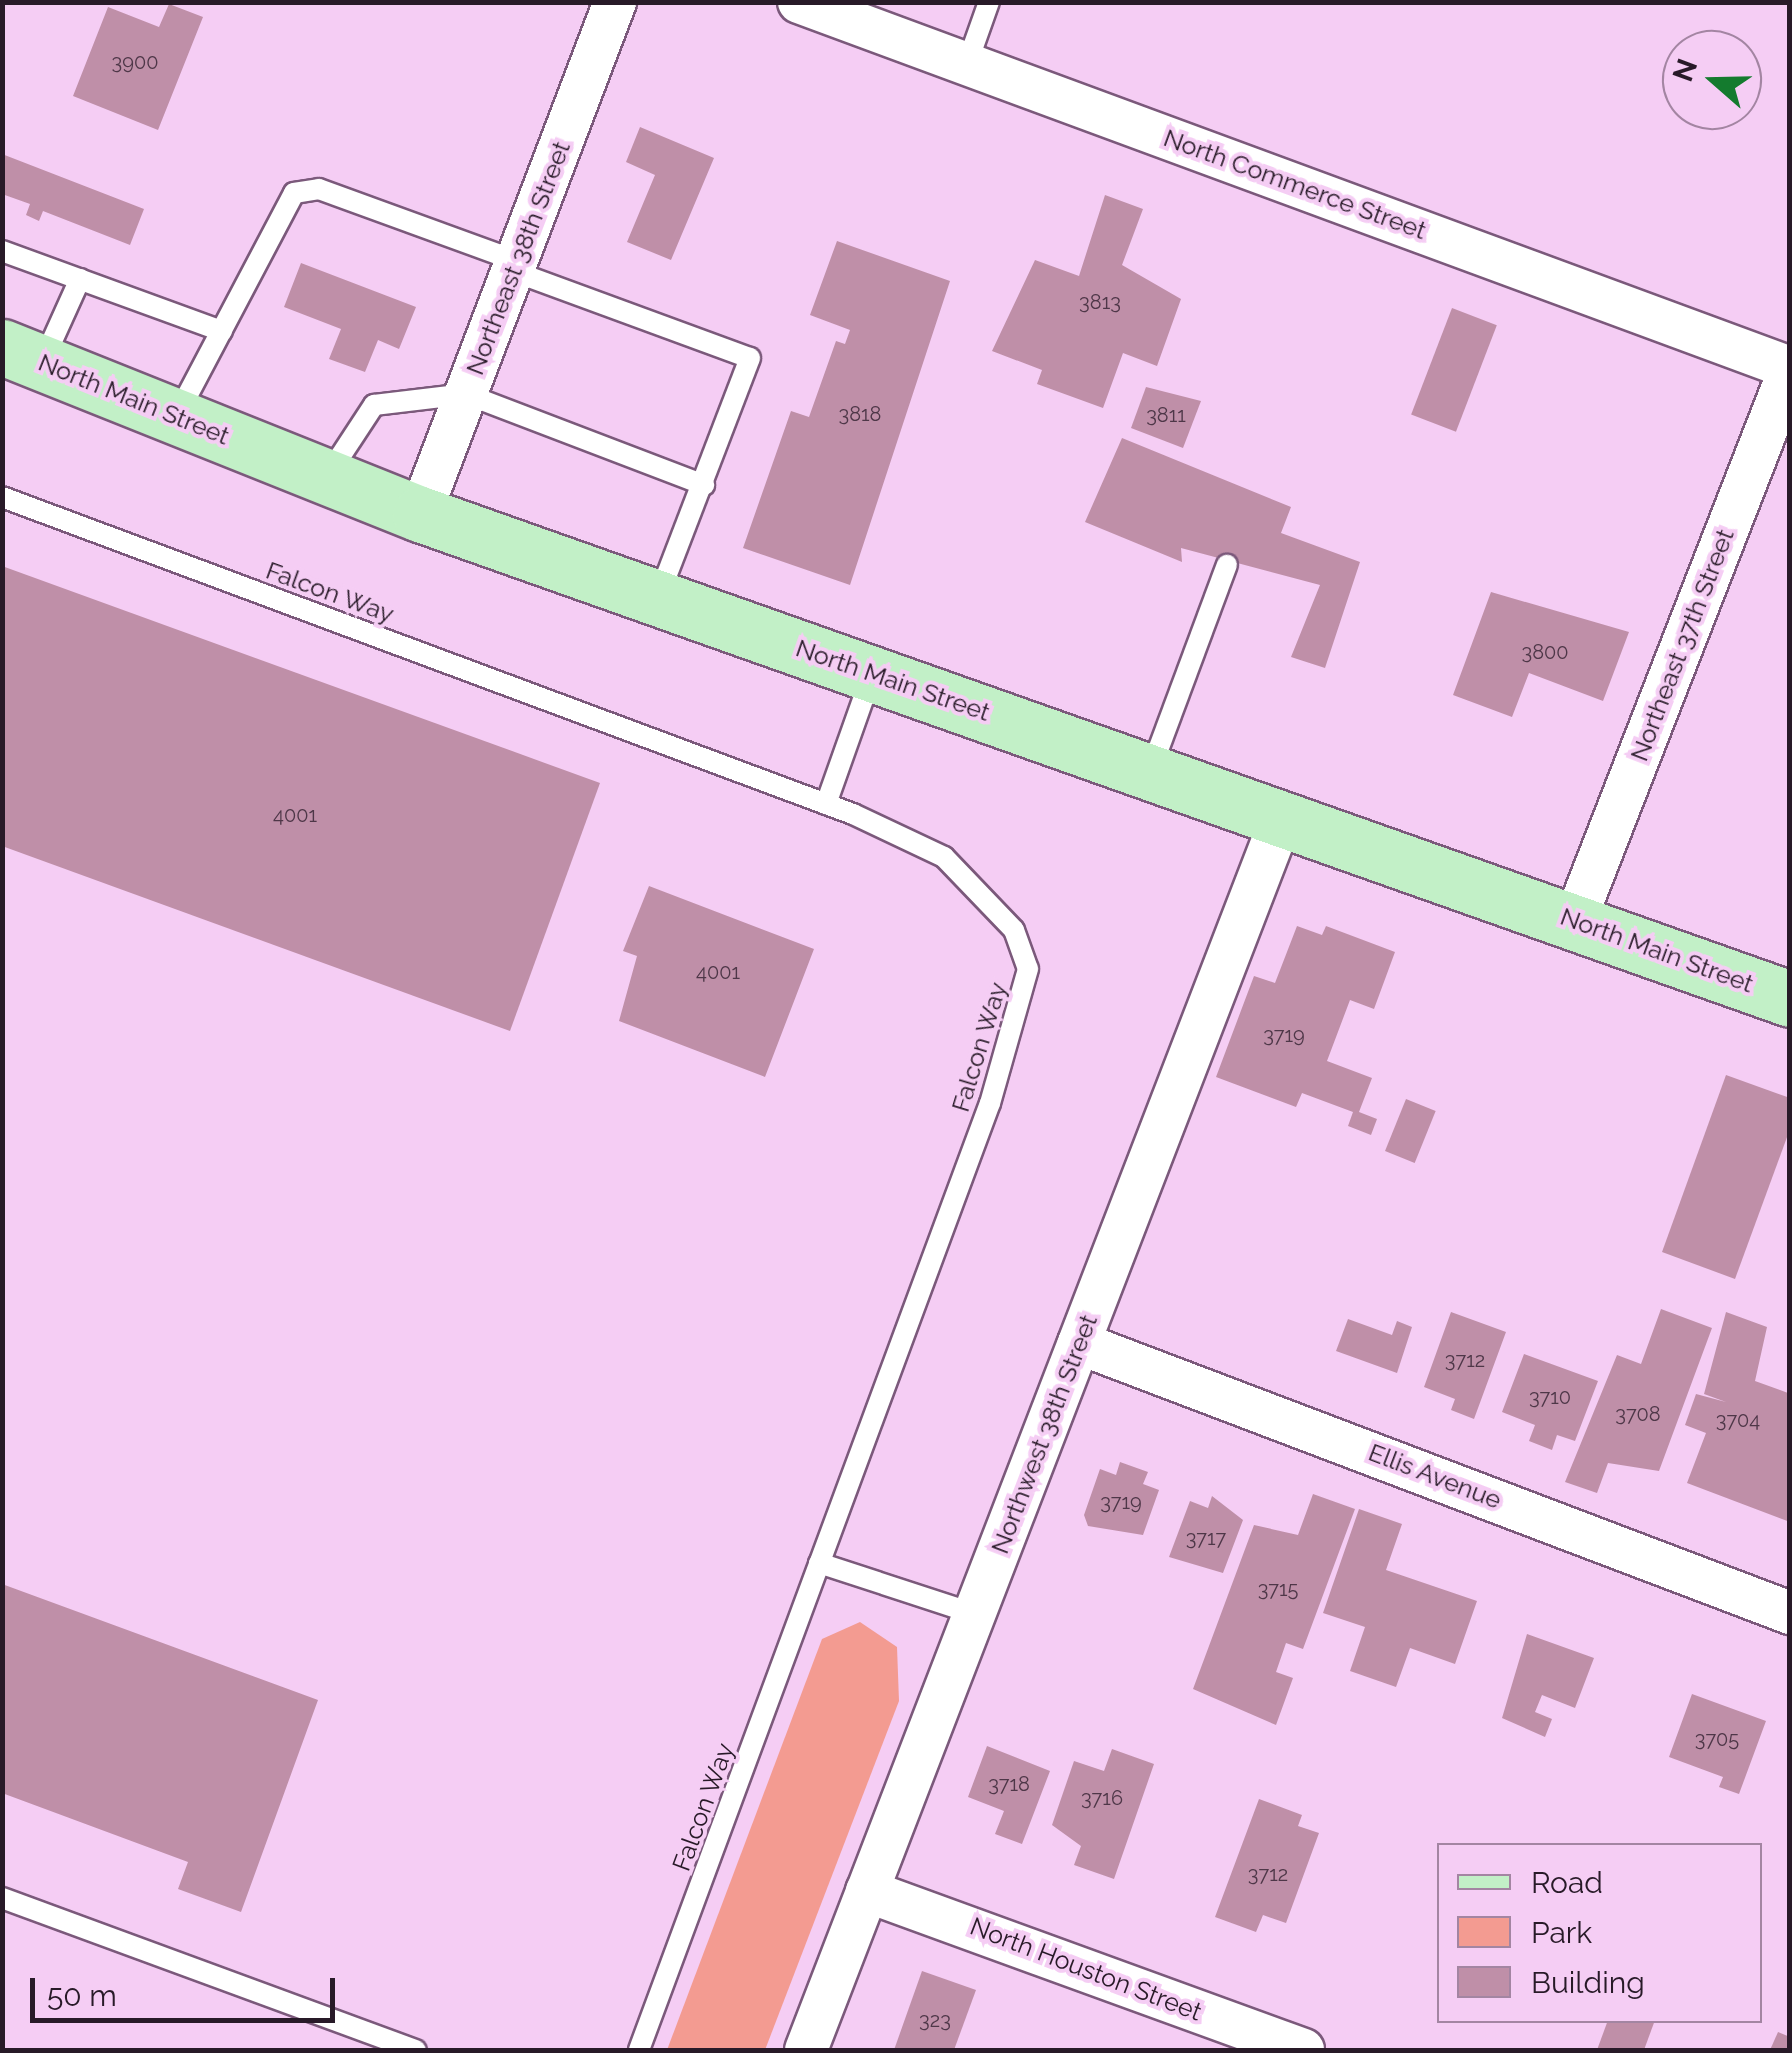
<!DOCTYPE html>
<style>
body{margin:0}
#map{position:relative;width:1792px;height:2053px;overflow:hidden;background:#f5cdf4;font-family:Raleway,sans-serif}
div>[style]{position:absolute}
.green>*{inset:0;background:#f39b91}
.building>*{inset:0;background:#bf8fa8;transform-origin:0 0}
.roads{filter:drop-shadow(2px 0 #7b597b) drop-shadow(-2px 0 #7b597b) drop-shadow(0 2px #7b597b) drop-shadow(0 -2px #7b597b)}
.lane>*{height:20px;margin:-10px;padding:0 10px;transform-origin:10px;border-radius:10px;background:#fff}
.street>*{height:42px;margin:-21px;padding:0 21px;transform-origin:21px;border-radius:21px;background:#fff}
.primary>*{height:55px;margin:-27.5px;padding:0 27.5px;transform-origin:27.5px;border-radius:27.5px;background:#c2f0c7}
span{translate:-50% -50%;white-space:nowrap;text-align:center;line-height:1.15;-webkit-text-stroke:8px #f5cdf4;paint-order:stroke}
.number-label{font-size:20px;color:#4e3748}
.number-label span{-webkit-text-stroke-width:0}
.street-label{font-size:25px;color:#281a28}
.frame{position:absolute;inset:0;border:5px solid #281a28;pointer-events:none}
.legend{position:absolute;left:1437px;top:1843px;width:325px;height:180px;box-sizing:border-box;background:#f5cdf4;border:2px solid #a385a2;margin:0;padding:12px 18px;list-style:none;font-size:30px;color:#281a28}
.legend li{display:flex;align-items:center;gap:20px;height:50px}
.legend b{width:50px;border:2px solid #a385a2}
.north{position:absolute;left:1662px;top:30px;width:100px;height:100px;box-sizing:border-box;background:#f5cdf4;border:2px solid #a385a2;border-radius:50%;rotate:290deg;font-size:28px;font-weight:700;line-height:40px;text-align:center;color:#281a28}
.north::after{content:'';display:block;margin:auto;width:35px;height:45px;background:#147b2e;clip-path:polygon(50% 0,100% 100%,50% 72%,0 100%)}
.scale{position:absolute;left:30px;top:1978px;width:305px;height:45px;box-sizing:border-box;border:5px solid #281a28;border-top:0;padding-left:12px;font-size:30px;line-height:35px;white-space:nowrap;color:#281a28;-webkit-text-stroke:8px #f5cdf4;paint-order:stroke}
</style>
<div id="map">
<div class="green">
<i style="clip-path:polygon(860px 1622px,897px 1647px,899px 1701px,765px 2050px,667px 2050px,822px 1639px)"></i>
</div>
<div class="building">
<i style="clip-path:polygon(169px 4px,203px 17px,158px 130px,73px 96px,108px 7px,159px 27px)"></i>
<i style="clip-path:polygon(640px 127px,714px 158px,671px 260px,627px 242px,655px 175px,626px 162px)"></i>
<i style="clip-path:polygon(2px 154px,144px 209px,130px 245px,43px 211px,39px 221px,26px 215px,30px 204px,2px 194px)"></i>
<i style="clip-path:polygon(1105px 195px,1143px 209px,1122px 265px,1181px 299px,1157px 366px,1123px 353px,1103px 408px,1037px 384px,1042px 370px,992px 351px,1035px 260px,1079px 276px)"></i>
<i style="clip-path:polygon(837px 241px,950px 281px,850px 585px,743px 548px,791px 411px,809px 417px,836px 341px,845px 344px,850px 330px,810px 315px)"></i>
<i style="clip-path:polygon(301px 263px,416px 307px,399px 349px,378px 340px,365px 372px,329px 359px,341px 329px,284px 307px)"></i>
<i style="left:1452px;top:308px;width:48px;height:114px;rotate:21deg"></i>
<i style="clip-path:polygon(1146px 387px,1201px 401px,1183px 448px,1131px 428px)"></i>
<i style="clip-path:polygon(1122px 438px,1291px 507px,1281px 533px,1360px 562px,1325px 668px,1291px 657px,1320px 585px,1181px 548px,1182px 562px,1085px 522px)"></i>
<i style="clip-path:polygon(2px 566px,600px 783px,510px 1031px,2px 846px)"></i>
<i style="clip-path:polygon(1491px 592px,1629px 632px,1603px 701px,1529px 673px,1512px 717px,1453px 695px)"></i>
<i style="clip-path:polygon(649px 886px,814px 949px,765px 1077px,619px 1021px,637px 956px,623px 951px)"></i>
<i style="clip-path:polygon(1297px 926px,1322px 935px,1326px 926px,1395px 952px,1374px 1009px,1350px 1000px,1327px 1061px,1372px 1078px,1359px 1112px,1377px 1119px,1371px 1135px,1348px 1126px,1353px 1112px,1302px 1093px,1296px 1107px,1216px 1077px,1254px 976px,1275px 983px)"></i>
<i style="clip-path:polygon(1726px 1075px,1790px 1098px,1790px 1129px,1735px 1279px,1662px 1252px)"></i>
<i style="left:1406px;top:1099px;width:32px;height:56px;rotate:22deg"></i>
<i style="clip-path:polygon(1661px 1309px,1712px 1328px,1659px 1471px,1608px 1463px,1597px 1493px,1565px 1482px,1617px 1355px,1641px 1364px)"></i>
<i style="clip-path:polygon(1451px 1312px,1506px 1332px,1474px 1419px,1451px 1410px,1455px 1399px,1424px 1387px)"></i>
<i style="clip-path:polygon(1726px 1312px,1767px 1327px,1755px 1381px,1788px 1393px,1790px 1522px,1687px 1483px,1706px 1433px,1685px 1425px,1696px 1394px,1726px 1402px,1704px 1394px)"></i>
<i style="clip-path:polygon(1348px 1319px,1392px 1335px,1397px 1321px,1412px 1327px,1397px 1373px,1336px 1351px)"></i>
<i style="clip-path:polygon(1524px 1354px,1598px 1381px,1575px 1441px,1557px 1435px,1552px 1450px,1529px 1441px,1535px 1425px,1502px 1412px)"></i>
<i style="clip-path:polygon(1120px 1462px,1148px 1472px,1143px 1484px,1159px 1490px,1143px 1535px,1088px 1526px,1084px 1515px,1100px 1469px,1116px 1475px)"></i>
<i style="clip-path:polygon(1313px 1494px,1355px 1509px,1303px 1649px,1286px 1643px,1276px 1672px,1293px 1678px,1276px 1725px,1193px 1689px,1254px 1525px,1298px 1535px)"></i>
<i style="clip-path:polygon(1212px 1496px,1243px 1520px,1223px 1573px,1169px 1557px,1190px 1501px,1208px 1508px)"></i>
<i style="clip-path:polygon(1359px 1509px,1402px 1524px,1386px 1570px,1477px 1601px,1455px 1664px,1410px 1648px,1396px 1687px,1350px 1671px,1365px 1627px,1323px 1613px)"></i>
<i style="clip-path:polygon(2px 1584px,318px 1700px,241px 1912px,178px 1889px,188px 1862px,2px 1793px)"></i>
<i style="clip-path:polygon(1527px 1634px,1594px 1658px,1575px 1708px,1542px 1695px,1535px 1712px,1552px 1719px,1545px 1737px,1502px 1718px)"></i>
<i style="clip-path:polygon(1692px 1694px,1766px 1721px,1739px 1794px,1719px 1787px,1723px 1777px,1669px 1757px)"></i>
<i style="clip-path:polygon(987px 1746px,1050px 1771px,1022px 1844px,995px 1834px,1004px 1811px,968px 1797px)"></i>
<i style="clip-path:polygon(1112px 1749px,1154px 1764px,1114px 1879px,1074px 1865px,1081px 1846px,1052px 1825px,1074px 1761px,1104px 1771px)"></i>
<i style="clip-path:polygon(1259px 1799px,1302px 1815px,1298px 1826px,1319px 1833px,1286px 1923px,1263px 1915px,1256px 1932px,1215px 1917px)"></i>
<i style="clip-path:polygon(922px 1971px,976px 1990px,954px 2050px,894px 2050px)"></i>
<i style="clip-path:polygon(1608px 2020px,1655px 2020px,1644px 2050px,1597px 2050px)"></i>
<i style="clip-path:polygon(1778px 2032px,1790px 2037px,1790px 2050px,1770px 2050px)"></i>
</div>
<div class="roads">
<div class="lane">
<i style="left:967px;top:64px;width:66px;rotate:-70.5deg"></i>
<i style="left:2px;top:251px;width:234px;rotate:20deg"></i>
<i style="left:513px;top:271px;width:252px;rotate:20.2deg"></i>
<i style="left:750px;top:358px;width:254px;rotate:111deg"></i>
<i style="left:43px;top:361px;width:90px;rotate:-65.7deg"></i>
<i style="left:177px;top:415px;width:251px;rotate:-62.2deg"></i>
<i style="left:294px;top:193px;width:25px;rotate:-9deg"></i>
<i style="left:319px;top:189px;width:211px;rotate:20deg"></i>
<i style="left:328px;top:475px;width:84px;rotate:-56.7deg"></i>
<i style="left:374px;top:405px;width:93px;rotate:-6.8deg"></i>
<i style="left:466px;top:394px;width:255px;rotate:20.9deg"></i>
<i style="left:2px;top:497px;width:908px;rotate:20.43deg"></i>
<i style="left:853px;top:814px;width:101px;rotate:25.3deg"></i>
<i style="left:944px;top:857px;width:101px;rotate:46.2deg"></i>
<i style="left:1014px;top:930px;width:41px;rotate:70.3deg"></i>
<i style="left:1028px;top:969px;width:139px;rotate:105.8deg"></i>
<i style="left:990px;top:1103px;width:1010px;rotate:110.34deg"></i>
<i style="left:1151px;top:769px;width:218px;rotate:-69.6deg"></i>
<i style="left:826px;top:804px;width:138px;rotate:-70.5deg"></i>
<i style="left:819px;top:1563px;width:164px;rotate:18.1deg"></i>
<i style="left:2px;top:1898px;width:441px;rotate:20.2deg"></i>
</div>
<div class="street">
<i style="left:799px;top:2px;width:1056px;rotate:20.27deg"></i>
<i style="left:420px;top:514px;width:548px;rotate:-69.15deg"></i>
<i style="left:1575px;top:920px;width:591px;rotate:-68.68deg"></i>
<i style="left:1079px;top:1343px;width:761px;rotate:20.79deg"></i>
<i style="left:867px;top:1891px;width:464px;rotate:20deg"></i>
<i style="left:806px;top:2050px;width:1322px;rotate:-68.89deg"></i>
</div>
<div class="primary">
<i style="left:2px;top:347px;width:450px;rotate:21.8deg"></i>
<i style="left:420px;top:514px;width:1453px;rotate:19.49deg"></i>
</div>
</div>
<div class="number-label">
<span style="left:135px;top:62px">3900</span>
<span style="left:1100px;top:302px">3813</span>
<span style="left:860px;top:414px">3818</span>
<span style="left:1166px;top:415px">3811</span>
<span style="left:1545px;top:652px">3800</span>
<span style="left:295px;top:815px">4001</span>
<span style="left:718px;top:972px">4001</span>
<span style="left:1284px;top:1035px">3719</span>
<span style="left:1465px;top:1360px">3712</span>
<span style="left:1550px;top:1397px">3710</span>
<span style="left:1638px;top:1414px">3708</span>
<span style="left:1738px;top:1420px">3704</span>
<span style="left:1121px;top:1502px">3719</span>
<span style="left:1206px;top:1538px">3717</span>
<span style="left:1278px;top:1589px">3715</span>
<span style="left:1717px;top:1739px">3705</span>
<span style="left:1009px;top:1784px">3718</span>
<span style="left:1102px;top:1798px">3716</span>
<span style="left:1268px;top:1874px">3712</span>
<span style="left:935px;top:2020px">323</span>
</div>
<div class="street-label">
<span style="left:1295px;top:184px;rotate:20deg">North Commerce Street</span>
<span style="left:518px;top:258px;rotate:-69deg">Northeast 38th Street</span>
<span style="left:134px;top:399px;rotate:22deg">North Main Street</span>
<span style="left:330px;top:592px;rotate:20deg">Falcon Way</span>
<span style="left:1682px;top:645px;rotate:-69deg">Northeast 37th Street</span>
<span style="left:893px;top:680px;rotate:19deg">North Main Street</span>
<span style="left:1657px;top:950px;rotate:20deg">North Main Street</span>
<span style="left:979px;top:1047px;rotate:-73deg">Falcon Way</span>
<span style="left:1044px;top:1434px;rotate:-69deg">Northwest 38th Street</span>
<span style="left:1435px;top:1476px;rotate:21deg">Ellis Avenue</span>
<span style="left:703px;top:1807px;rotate:-70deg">Falcon Way</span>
<span style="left:1086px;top:1969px;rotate:21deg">North Houston Street</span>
</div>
<div class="frame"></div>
<ul class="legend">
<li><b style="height:12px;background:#c2f0c7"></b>Road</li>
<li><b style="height:28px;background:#f39b91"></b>Park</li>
<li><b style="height:28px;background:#bf8fa8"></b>Building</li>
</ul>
<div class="north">N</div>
<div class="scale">50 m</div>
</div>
